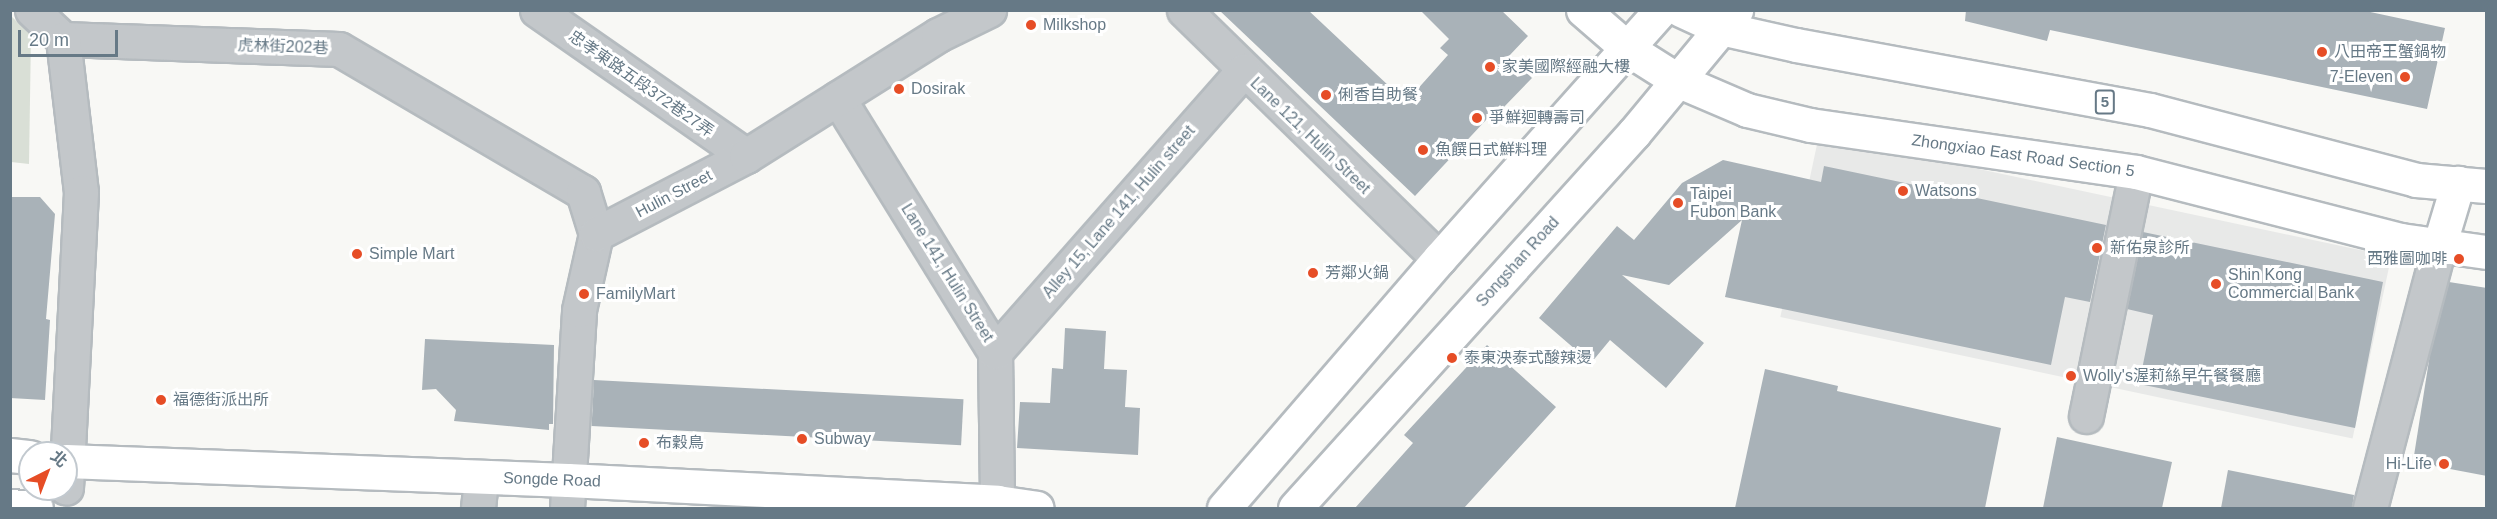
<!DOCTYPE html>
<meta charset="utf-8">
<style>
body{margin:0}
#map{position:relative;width:2497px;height:519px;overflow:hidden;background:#f8f8f5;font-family:Arial,"Noto Sans TC",sans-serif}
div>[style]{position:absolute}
.built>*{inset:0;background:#e8e9e8;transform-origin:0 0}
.green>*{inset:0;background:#d9dfd6}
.building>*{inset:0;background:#a9b2b8;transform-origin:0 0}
.roads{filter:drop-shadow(2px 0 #b5bbbf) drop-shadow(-2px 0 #b5bbbf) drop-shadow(0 2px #b5bbbf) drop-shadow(0 -2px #b5bbbf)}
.street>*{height:33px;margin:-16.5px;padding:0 16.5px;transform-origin:16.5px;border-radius:16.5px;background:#c3c7ca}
.secondary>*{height:33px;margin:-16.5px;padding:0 16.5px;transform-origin:16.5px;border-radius:16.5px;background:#fff}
.primary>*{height:33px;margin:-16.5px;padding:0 16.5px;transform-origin:16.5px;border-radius:16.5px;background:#fff}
.dots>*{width:16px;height:16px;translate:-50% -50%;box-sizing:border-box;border:3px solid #fff;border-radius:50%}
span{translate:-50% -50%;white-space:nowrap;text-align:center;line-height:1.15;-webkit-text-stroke:6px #fff;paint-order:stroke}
.shield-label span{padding:2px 4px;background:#fff;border:2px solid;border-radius:4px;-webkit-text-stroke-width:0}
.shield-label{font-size:15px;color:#667986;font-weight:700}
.poi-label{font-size:16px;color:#667986}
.left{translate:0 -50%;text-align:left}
.right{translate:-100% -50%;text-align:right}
.street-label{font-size:16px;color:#667986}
.frame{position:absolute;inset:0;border:12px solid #667986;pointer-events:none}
.north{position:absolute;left:18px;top:441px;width:60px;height:60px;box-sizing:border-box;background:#fff;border:2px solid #c2c9cf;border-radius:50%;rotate:42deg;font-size:16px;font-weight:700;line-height:24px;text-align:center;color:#667986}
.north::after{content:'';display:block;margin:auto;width:21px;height:27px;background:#e64d26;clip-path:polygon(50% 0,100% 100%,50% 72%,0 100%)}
.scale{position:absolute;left:18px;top:30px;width:100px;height:27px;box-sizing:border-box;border:3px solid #667986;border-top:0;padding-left:8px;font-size:18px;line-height:21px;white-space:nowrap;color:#667986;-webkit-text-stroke:4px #fff;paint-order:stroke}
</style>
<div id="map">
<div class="built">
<i style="left:1819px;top:135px;width:585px;height:186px;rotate:12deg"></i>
</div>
<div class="green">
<i style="clip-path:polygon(11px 16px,31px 35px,29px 164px,11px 162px)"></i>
</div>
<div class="building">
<i style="clip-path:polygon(1219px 10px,1308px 10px,1406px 102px,1448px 55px,1440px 48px,1449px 39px,1420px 10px,1501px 10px,1528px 36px,1509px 56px,1532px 78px,1503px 108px,1500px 105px,1415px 196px)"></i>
<i style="clip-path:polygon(1966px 10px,2361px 10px,2445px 28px,2427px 109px,2050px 30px,2047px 41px,1965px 21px)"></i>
<i style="clip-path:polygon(1723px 160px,1821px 182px,1824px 166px,2106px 225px,2090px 302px,2065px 297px,2051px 365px,1725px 297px,1742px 220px,1669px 285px,1622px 275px,1704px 343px,1666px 388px,1610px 340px,1591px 363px,1539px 318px,1617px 226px,1634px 240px,1682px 183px)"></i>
<i style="clip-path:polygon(10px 197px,40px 197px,55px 214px,46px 319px,50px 320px,45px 400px,10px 398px)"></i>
<i style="clip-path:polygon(2143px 232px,2383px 282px,2355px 428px,2139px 384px,2153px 315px,2127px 309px)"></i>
<i style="clip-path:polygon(2449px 282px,2487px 288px,2487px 476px,2413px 462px,2430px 354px)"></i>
<i style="clip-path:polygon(1065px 328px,1106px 331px,1104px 369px,1127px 370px,1125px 407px,1140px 408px,1138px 455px,1017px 448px,1020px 402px,1050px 403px,1052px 368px,1063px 369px)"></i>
<i style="clip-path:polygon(425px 339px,554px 345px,553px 424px,549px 424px,549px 430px,454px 421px,456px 410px,436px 389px,422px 390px)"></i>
<i style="clip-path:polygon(1487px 345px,1556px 407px,1464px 508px,1355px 508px,1413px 443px,1404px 435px)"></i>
<i style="clip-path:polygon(1765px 369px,1838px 386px,1837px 391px,2001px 428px,1985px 508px,1735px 508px)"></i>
<i style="left:594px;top:380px;width:370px;height:46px;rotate:3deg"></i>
<i style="clip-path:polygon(2057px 437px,2172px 462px,2162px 508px,2043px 508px)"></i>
<i style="clip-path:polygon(2228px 470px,2354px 495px,2352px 508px,2221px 508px)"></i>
</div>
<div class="roads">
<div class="street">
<i style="left:32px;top:10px;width:42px;rotate:43.1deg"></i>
<i style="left:537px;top:10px;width:255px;rotate:34.9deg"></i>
<i style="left:1184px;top:10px;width:356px;rotate:44.3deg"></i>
<i style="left:63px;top:39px;width:276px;rotate:2.1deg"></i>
<i style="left:339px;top:49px;width:283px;rotate:30.4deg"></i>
<i style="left:583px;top:192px;width:44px;rotate:72.8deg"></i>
<i style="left:63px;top:39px;width:154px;rotate:83.3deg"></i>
<i style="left:81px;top:192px;width:296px;rotate:92.9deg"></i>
<i style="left:838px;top:98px;width:299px;rotate:58.3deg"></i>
<i style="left:995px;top:352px;width:150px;rotate:89.2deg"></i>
<i style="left:995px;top:352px;width:375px;rotate:-48.6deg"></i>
<i style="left:2086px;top:416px;width:249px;rotate:-78.4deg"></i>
<i style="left:478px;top:508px;width:30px;rotate:-84deg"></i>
<i style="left:567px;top:508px;width:198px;rotate:-86.5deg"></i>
<i style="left:579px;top:310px;width:78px;rotate:-77.4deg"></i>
<i style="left:596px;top:234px;width:169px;rotate:-27.5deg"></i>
<i style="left:746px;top:156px;width:227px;rotate:-32.2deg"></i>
<i style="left:938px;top:35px;width:57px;rotate:-26.1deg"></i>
<i style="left:2370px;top:508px;width:274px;rotate:-75.2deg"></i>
</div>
<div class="secondary">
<i style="left:10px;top:455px;width:20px;rotate:6deg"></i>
<i style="left:66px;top:461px;width:502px;rotate:2.17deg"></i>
<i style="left:568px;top:480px;width:430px;rotate:2.9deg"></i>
<i style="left:997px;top:502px;width:40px;rotate:8.5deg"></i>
<i style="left:10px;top:506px;width:26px;rotate:4deg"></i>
<i style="left:1224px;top:508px;width:329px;rotate:-49.2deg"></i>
<i style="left:1439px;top:259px;width:334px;rotate:-48.3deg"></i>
<i style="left:1295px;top:508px;width:506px;rotate:-47.89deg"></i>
<i style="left:1634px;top:133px;width:160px;rotate:-50.3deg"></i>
</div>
<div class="primary">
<i style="left:1583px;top:10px;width:60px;rotate:40.9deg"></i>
<i style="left:1628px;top:49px;width:58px;rotate:32.3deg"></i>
<i style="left:1677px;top:80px;width:76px;rotate:23.2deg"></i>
<i style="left:1747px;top:110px;width:65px;rotate:13.4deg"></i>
<i style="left:1810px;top:125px;width:329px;rotate:8.2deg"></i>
<i style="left:2136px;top:172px;width:274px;rotate:14.4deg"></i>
<i style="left:2401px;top:240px;width:86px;rotate:8deg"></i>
<i style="left:1681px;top:10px;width:43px;rotate:24.8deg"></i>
<i style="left:1720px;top:28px;width:78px;rotate:12.6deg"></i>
<i style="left:1796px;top:45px;width:360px;rotate:10.4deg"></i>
<i style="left:2150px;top:110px;width:275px;rotate:14.7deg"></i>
<i style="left:2416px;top:180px;width:70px;rotate:4.9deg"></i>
<i style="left:2440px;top:243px;width:63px;rotate:-73.3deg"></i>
</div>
</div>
<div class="dots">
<i style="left:1031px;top:25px;background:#e64d26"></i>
<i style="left:2322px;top:52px;background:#e64d26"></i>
<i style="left:1490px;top:67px;background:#e64d26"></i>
<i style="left:2405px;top:77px;background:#e64d26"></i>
<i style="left:899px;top:89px;background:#e64d26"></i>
<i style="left:1326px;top:95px;background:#e64d26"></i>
<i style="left:1477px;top:118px;background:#e64d26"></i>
<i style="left:1423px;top:150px;background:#e64d26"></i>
<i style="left:1903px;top:191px;background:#e64d26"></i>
<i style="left:1678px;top:203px;background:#e64d26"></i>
<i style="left:2097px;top:248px;background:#e64d26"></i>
<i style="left:357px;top:254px;background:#e64d26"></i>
<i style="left:2459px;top:259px;background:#e64d26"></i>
<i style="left:1313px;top:273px;background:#e64d26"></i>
<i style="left:2216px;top:284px;background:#e64d26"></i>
<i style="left:584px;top:294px;background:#e64d26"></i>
<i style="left:1452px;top:358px;background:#e64d26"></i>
<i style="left:2071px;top:376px;background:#e64d26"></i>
<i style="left:161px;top:400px;background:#e64d26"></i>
<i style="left:802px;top:439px;background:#e64d26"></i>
<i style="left:644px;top:443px;background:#e64d26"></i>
<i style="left:2444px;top:464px;background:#e64d26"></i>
</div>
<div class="shield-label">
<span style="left:2105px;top:102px">5</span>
</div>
<div class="poi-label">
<span class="left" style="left:1043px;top:25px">Milkshop</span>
<span class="left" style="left:2334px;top:52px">八田帝王蟹鍋物</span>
<span class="left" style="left:1502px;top:67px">家美國際經融大樓</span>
<span class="right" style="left:2393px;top:77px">7-Eleven</span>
<span class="left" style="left:911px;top:89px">Dosirak</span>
<span class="left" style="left:1338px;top:95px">俐香自助餐</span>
<span class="left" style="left:1489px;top:118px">爭鮮迴轉壽司</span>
<span class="left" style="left:1435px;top:150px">魚饌日式鮮料理</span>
<span class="left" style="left:1915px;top:191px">Watsons</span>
<span class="left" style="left:1690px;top:203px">Taipei<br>Fubon Bank</span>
<span class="left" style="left:2110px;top:248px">新佑泉診所</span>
<span class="left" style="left:369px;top:254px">Simple Mart</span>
<span class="right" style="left:2447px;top:259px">西雅圖咖啡</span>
<span class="left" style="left:1325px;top:273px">芳鄰火鍋</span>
<span class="left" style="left:2228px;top:284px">Shin Kong<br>Commercial Bank</span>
<span class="left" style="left:596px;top:294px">FamilyMart</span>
<span class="left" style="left:1464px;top:358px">泰東泱泰式酸辣燙</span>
<span class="left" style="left:2083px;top:376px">Wolly's渥莉絲早午餐餐廳</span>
<span class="left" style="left:173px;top:400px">福德街派出所</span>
<span class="left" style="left:814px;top:439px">Subway</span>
<span class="left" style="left:656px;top:443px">布穀鳥</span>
<span class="right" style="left:2432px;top:464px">Hi-Life</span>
</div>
<div class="street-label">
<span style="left:283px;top:47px;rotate:2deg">虎林街202巷</span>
<span style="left:641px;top:84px;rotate:35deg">忠孝東路五段372巷27弄</span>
<span style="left:1310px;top:136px;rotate:44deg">Lane 121, Hulin Street</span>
<span style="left:2023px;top:156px;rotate:8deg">Zhongxiao East Road Section 5</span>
<span style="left:674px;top:194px;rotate:-28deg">Hulin Street</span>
<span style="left:1119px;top:212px;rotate:-49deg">Alley 15, Lane 141, Hulin street</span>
<span style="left:1518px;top:262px;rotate:-48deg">Songshan Road</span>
<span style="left:947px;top:273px;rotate:58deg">Lane 141, Hulin Street</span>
<span style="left:552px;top:480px;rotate:2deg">Songde Road</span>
</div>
<div class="frame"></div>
<div class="north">北</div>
<div class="scale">20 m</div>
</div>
